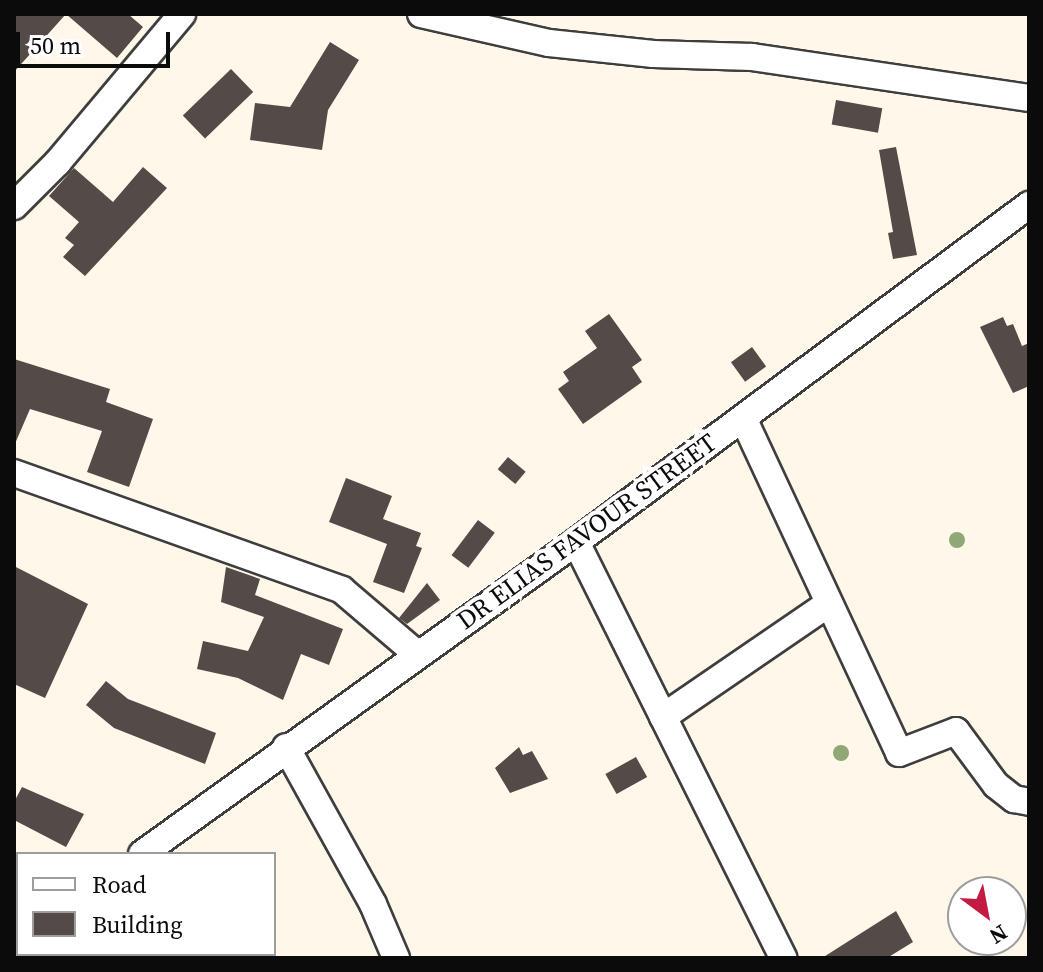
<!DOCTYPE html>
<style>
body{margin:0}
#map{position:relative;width:1043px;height:972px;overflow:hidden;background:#fff7e9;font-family:"Source Serif 4",serif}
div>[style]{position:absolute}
.building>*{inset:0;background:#544a47;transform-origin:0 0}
.roads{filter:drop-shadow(2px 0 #3e3e3e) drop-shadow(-2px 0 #3e3e3e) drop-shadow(0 2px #3e3e3e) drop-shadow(0 -2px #3e3e3e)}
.minor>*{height:26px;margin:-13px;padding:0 13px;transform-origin:13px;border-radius:13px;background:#fff}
.trees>*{width:16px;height:16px;margin:-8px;border-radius:50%;background:#90a776}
span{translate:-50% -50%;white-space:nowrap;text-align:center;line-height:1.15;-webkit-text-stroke:8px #fff;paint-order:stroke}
.street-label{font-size:26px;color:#0b0b0b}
.frame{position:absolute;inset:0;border:16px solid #0b0b0b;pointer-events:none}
.legend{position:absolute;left:16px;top:852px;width:260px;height:104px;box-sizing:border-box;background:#fff;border:2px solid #9d9d9d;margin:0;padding:10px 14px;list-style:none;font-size:24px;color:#0b0b0b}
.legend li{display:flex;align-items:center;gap:16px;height:40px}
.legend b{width:40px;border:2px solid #9d9d9d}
.north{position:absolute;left:947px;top:876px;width:80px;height:80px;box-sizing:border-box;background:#fff;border:2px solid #9d9d9d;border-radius:50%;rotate:148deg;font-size:22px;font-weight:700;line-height:32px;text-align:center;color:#0b0b0b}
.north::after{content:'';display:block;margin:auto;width:28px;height:36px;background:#c31b41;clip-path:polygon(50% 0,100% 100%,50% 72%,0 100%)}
.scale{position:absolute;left:16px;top:32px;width:154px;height:36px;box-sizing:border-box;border:4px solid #0b0b0b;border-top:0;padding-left:10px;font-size:24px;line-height:28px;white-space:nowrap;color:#0b0b0b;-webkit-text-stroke:6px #fff;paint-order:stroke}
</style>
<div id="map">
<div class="building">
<i style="clip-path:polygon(14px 14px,128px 14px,143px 27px,117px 58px,66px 14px,14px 72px)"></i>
<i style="clip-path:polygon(330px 42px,359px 60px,328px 110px,322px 150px,250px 140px,255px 103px,290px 107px)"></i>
<i style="left:231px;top:69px;width:32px;height:67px;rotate:46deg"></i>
<i style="left:836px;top:100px;width:47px;height:25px;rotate:10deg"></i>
<i style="clip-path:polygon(896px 147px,917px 255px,893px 259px,888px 233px,893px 232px,879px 150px)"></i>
<i style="clip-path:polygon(143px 167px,167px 188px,85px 276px,63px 257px,74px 245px,65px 238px,79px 222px,49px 196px,74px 168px,113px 202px)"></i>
<i style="clip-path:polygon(609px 314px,642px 360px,632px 367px,642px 382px,583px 424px,558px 389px,569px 381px,563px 372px,597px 348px,585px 331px)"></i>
<i style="clip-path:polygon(1003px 317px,1007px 326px,1013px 324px,1022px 346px,1029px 343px,1029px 386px,1013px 393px,980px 327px)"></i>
<i style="left:752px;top:347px;width:24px;height:26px;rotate:54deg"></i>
<i style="clip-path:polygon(14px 359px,110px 389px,106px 402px,153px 419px,129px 487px,87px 472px,102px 431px,30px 409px,14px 446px)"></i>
<i style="left:508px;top:457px;width:23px;height:16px;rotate:40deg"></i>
<i style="clip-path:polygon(346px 478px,392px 496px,383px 519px,421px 533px,416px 546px,422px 548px,404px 593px,373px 582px,387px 544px,329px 522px)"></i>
<i style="left:478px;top:520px;width:21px;height:44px;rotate:37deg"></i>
<i style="clip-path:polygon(14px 566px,88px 604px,45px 698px,14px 684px)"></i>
<i style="clip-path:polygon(226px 567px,260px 579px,255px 595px,343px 629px,329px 665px,301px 654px,283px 700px,238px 678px,197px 669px,203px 641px,248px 651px,264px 617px,221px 602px)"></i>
<i style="clip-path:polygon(427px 583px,440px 600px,407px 624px,399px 618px)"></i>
<i style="clip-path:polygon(106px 681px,128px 699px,216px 733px,205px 764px,114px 728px,86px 705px)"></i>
<i style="clip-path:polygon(519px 747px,523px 755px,532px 751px,548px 779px,510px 793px,495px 768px)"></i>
<i style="left:636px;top:757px;width:23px;height:35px;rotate:61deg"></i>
<i style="clip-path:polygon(22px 787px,84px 814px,66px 847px,14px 820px,14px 802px)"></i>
<i style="clip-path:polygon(896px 911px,913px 942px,887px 958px,822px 958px)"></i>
</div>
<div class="roads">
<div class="minor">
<i style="left:421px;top:14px;width:131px;rotate:12.8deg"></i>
<i style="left:549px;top:43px;width:105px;rotate:6deg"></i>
<i style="left:653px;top:54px;width:99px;rotate:1.7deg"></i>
<i style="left:752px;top:57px;width:280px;rotate:8.4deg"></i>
<i style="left:14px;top:206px;width:62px;rotate:-45deg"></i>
<i style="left:58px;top:162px;width:193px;rotate:-50deg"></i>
<i style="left:744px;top:420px;width:367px;rotate:65deg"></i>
<i style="left:899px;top:753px;width:61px;rotate:-21.1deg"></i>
<i style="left:956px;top:731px;width:67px;rotate:53.5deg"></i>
<i style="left:996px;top:785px;width:23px;rotate:38deg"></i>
<i style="left:1014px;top:799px;width:15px;rotate:11deg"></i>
<i style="left:14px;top:473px;width:348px;rotate:19.6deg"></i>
<i style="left:342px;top:590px;width:99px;rotate:40.5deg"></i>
<i style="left:576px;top:542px;width:465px;rotate:63.5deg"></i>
<i style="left:663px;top:717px;width:200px;rotate:-34.4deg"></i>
<i style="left:286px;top:747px;width:179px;rotate:61deg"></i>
<i style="left:373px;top:904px;width:59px;rotate:66.9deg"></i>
<i style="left:142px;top:854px;width:535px;rotate:-35.71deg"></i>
<i style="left:576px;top:542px;width:565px;rotate:-36.65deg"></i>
<i style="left:14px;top:896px;width:5px;rotate:37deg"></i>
<i style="left:14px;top:947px;width:5px;rotate:-37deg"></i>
</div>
</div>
<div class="trees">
<i style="left:957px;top:540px"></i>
<i style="left:841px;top:753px"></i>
</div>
<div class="street-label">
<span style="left:587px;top:532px;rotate:-36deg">DR ELIAS FAVOUR STREET</span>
</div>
<div class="frame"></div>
<ul class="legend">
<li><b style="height:10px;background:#fff"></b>Road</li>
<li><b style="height:22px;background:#544a47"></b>Building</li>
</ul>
<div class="north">N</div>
<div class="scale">50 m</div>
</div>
